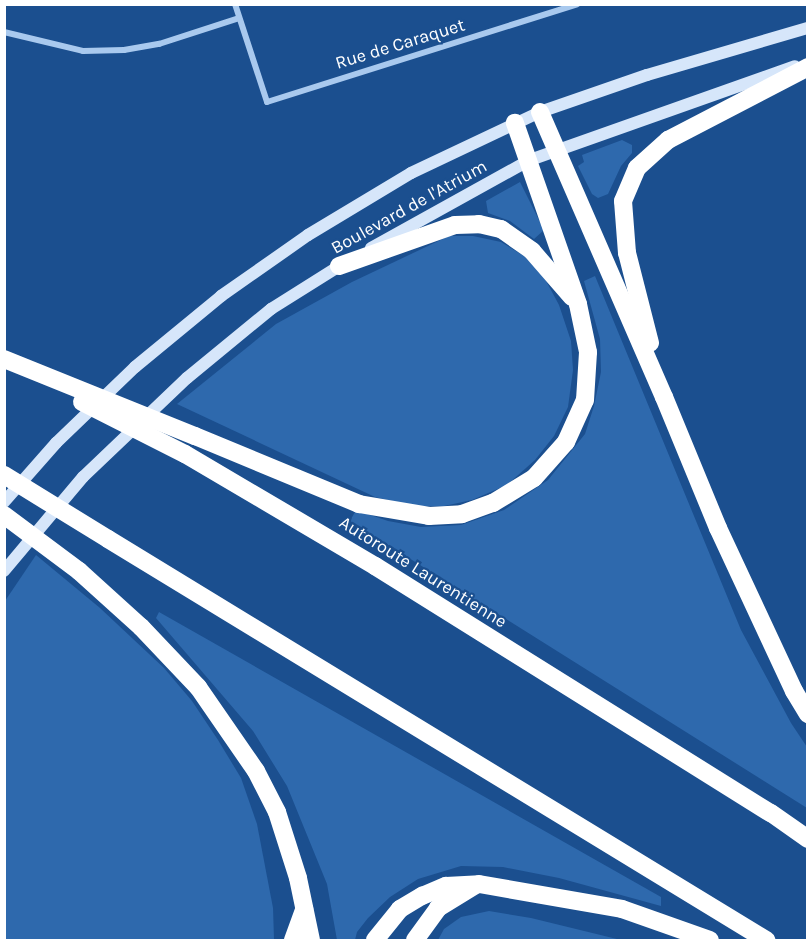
<!DOCTYPE html>
<style>
body{margin:0}
#map{position:relative;width:812px;height:945px;overflow:hidden;background:#1b4f8f;font-family:Karla,sans-serif}
div>[style]{position:absolute}
.green>*{inset:0;background:#2e69ad}
.street>*{height:6px;margin:-3px;padding:0 3px;transform-origin:3px;border-radius:3px;background:#a9c9ee}
.secondary>*{height:12px;margin:-6px;padding:0 6px;transform-origin:6px;border-radius:6px;background:#d6e6fa}
.highway>*{height:18px;margin:-9px;padding:0 9px;transform-origin:9px;border-radius:9px;background:#fff}
.highway-bridge>*{height:18px;margin:-9px;padding:0 9px;transform-origin:9px;border-radius:9px;background:#fff}
span{translate:-50% -50%;white-space:nowrap;text-align:center;line-height:1.15;-webkit-text-stroke:4.5px #1b4f8f;paint-order:stroke}
.street-label{font-size:18px;color:#fff}
.frame{position:absolute;inset:0;border:6px solid #fff;pointer-events:none}
</style>
<div id="map">
<div class="green">
<i style="clip-path:polygon(622px 140px,632px 145px,632px 153px,621px 166px,608px 194px,598px 198px,592px 194px,578px 166px,584px 162px,582px 155px)"></i>
<i style="clip-path:polygon(520px 182px,544px 230px,534px 239px,510px 221px,488px 213px,486px 201px)"></i>
<i style="clip-path:polygon(449px 236px,473px 236px,501px 242px,524px 256px,544px 277px,559px 305px,571px 341px,573px 370px,568px 407px,554px 436px,535px 460px,507px 485px,472px 500px,444px 506px,414px 506px,375px 497px,177px 404px,276px 324px,352px 282px)"></i>
<i style="clip-path:polygon(595px 276px,741px 630px,791px 723px,807px 747px,807px 808px,350px 521px,356px 510px,388px 521px,421px 527px,461px 525px,504px 510px,548px 480px,585px 434px,594px 406px,601px 372px,600px 339px,584px 281px)"></i>
<i style="clip-path:polygon(36px 555px,100px 608px,164px 668px,192px 701px,218px 740px,241px 778px,257px 824px,273px 908px,274px 940px,5px 940px,5px 601px)"></i>
<i style="clip-path:polygon(159px 612px,661px 897px,661px 906px,559px 878px,503px 867px,461px 866px,418px 879px,390px 897px,368px 918px,357px 932px,355px 940px,337px 940px,327px 884px,287px 786px,253px 731px,156px 618px)"></i>
<i style="clip-path:polygon(489px 911px,531px 918px,621px 940px,438px 940px,444px 929px,461px 917px)"></i>
</div>
<div class="street">
<i style="left:235px;top:4px;width:103px;rotate:71.9deg"></i>
<i style="left:267px;top:102px;width:325px;rotate:-17.5deg"></i>
<i style="left:4px;top:32px;width:81px;rotate:13.5deg"></i>
<i style="left:83px;top:51px;width:41px;rotate:-1.4deg"></i>
<i style="left:124px;top:50px;width:36px;rotate:-10deg"></i>
<i style="left:159px;top:44px;width:84px;rotate:-18deg"></i>
</div>
<div class="secondary">
<i style="left:371px;top:248px;width:182px;rotate:-29deg"></i>
<i style="left:530px;top:160px;width:281px;rotate:-19.5deg"></i>
<i style="left:4px;top:502px;width:79px;rotate:-48.6deg"></i>
<i style="left:56px;top:443px;width:110px;rotate:-43.9deg"></i>
<i style="left:135px;top:367px;width:112px;rotate:-39.5deg"></i>
<i style="left:221px;top:296px;width:106px;rotate:-35deg"></i>
<i style="left:308px;top:235px;width:120px;rotate:-31deg"></i>
<i style="left:411px;top:173px;width:143px;rotate:-25.3deg"></i>
<i style="left:540px;top:112px;width:113px;rotate:-19.1deg"></i>
<i style="left:647px;top:75px;width:168px;rotate:-16.3deg"></i>
<i style="left:4px;top:571px;width:123px;rotate:-50deg"></i>
<i style="left:83px;top:477px;width:144px;rotate:-43.6deg"></i>
<i style="left:187px;top:378px;width:109px;rotate:-39.4deg"></i>
<i style="left:271px;top:309px;width:89px;rotate:-32.1deg"></i>
</div>
<div class="highway">
<i style="left:540px;top:112px;width:311px;rotate:66.5deg"></i>
<i style="left:664px;top:397px;width:142px;rotate:67.6deg"></i>
<i style="left:718px;top:528px;width:180px;rotate:65deg"></i>
<i style="left:794px;top:691px;width:27px;rotate:59deg"></i>
<i style="left:339px;top:266px;width:123px;rotate:-19.5deg"></i>
<i style="left:455px;top:225px;width:24px;rotate:-2deg"></i>
<i style="left:479px;top:224px;width:23px;rotate:13deg"></i>
<i style="left:501px;top:229px;width:38px;rotate:35deg"></i>
<i style="left:532px;top:251px;width:61px;rotate:49deg"></i>
<i style="left:650px;top:343px;width:93px;rotate:-104.3deg"></i>
<i style="left:627px;top:253px;width:52px;rotate:-94.4deg"></i>
<i style="left:623px;top:201px;width:36px;rotate:-67deg"></i>
<i style="left:637px;top:168px;width:42px;rotate:-42.1deg"></i>
<i style="left:668px;top:140px;width:158px;rotate:-27.5deg"></i>
<i style="left:195px;top:436px;width:178px;rotate:22.5deg"></i>
<i style="left:359px;top:504px;width:71px;rotate:9.7deg"></i>
<i style="left:429px;top:516px;width:33px;rotate:-3deg"></i>
<i style="left:462px;top:514px;width:33px;rotate:-20deg"></i>
<i style="left:493px;top:503px;width:48px;rotate:-31.4deg"></i>
<i style="left:534px;top:478px;width:48px;rotate:-48.4deg"></i>
<i style="left:566px;top:442px;width:46px;rotate:-65.7deg"></i>
<i style="left:585px;top:400px;width:48px;rotate:-86.4deg"></i>
<i style="left:588px;top:352px;width:49px;rotate:-101.8deg"></i>
<i style="left:578px;top:304px;width:192px;rotate:-109.2deg"></i>
<i style="left:185px;top:454px;width:221px;rotate:30.5deg"></i>
<i style="left:375px;top:566px;width:467px;rotate:32deg"></i>
<i style="left:771px;top:813px;width:45px;rotate:35.1deg"></i>
<i style="left:108px;top:539px;width:771px;rotate:31.36deg"></i>
<i style="left:79px;top:571px;width:84px;rotate:42.1deg"></i>
<i style="left:141px;top:627px;width:83px;rotate:46.5deg"></i>
<i style="left:198px;top:687px;width:102px;rotate:55.4deg"></i>
<i style="left:256px;top:771px;width:46px;rotate:62.9deg"></i>
<i style="left:277px;top:812px;width:69px;rotate:72.3deg"></i>
<i style="left:298px;top:878px;width:63px;rotate:78.2deg"></i>
<i style="left:293px;top:940px;width:33px;rotate:-70deg"></i>
<i style="left:375px;top:940px;width:40px;rotate:-51deg"></i>
<i style="left:400px;top:909px;width:26px;rotate:-31deg"></i>
<i style="left:422px;top:896px;width:26px;rotate:-23deg"></i>
<i style="left:446px;top:886px;width:33px;rotate:-3deg"></i>
<i style="left:479px;top:884px;width:145px;rotate:9.9deg"></i>
<i style="left:622px;top:909px;width:93px;rotate:19.4deg"></i>
<i style="left:415px;top:940px;width:39px;rotate:-54deg"></i>
<i style="left:438px;top:908px;width:42px;rotate:-31.4deg"></i>
</div>
<div class="highway-bridge">
<i style="left:4px;top:359px;width:206px;rotate:22deg"></i>
<i style="left:82px;top:402px;width:115px;rotate:26.8deg"></i>
<i style="left:4px;top:475px;width:122px;rotate:31.6deg"></i>
<i style="left:4px;top:515px;width:94px;rotate:36.7deg"></i>
</div>
<div class="street-label">
<span style="left:400px;top:44px;rotate:-17deg">Rue de Caraquet</span>
<span style="left:409px;top:207px;rotate:-29deg">Boulevard de l'Atrium</span>
<span style="left:423px;top:572px;rotate:32deg">Autoroute Laurentienne</span>
</div>
<div class="frame"></div>
</div>
